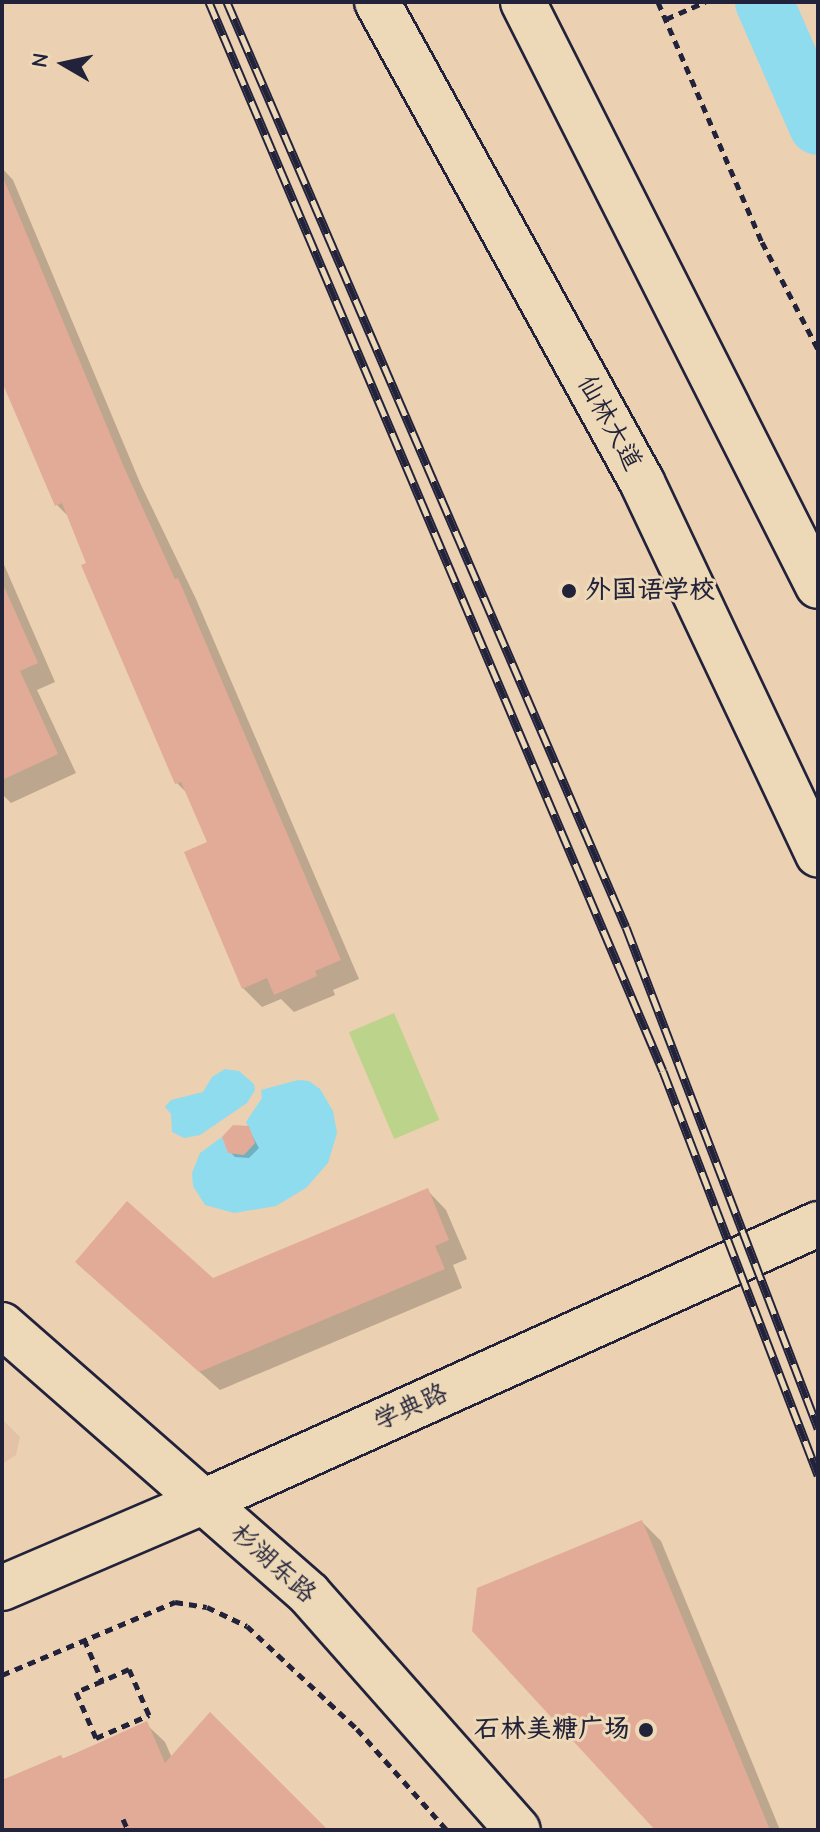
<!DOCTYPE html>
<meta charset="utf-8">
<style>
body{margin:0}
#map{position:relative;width:820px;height:1832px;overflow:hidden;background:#ebd0b1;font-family:"Comic Neue","LXGW WenKai TC",sans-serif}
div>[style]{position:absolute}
.built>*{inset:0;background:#e4c2a8}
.green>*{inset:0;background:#bbd38a;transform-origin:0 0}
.water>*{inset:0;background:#8fdcee}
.shadow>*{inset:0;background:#0003}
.river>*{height:58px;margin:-29px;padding:0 29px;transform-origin:29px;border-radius:29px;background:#8fdcee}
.building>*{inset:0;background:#e2ab98}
.path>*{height:5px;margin-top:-2.5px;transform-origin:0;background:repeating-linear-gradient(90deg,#22223b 0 8px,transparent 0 14px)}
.roads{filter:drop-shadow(2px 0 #22223b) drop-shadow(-2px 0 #22223b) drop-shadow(0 2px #22223b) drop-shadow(0 -2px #22223b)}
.secondary>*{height:44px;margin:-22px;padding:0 22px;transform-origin:22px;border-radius:22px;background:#edd9b7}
.primary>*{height:44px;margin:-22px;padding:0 22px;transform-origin:22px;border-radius:22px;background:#edd9b7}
.rail>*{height:9px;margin-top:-4.5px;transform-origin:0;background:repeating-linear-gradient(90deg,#edd9b7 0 18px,#22223b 0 36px);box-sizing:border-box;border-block:2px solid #22223b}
.dots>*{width:22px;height:22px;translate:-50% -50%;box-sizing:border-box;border:4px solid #edd9b7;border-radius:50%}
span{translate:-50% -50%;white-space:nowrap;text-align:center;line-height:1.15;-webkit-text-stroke:6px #edd9b7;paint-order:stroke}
.street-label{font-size:26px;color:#22223b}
.poi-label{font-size:26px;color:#22223b;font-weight:700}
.left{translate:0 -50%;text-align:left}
.right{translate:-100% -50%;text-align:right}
.frame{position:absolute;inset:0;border:4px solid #22223b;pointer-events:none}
.north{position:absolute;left:24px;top:24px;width:80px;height:80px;-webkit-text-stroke:6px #edd9b7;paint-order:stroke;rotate:279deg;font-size:22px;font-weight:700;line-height:32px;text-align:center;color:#22223b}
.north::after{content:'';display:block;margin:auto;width:28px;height:36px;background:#22223b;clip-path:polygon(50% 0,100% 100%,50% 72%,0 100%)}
</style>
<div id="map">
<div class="built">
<i style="clip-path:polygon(2px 1419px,20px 1437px,16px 1455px,2px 1464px)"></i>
</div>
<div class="green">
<i style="left:394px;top:1013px;width:116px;height:49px;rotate:67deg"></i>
</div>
<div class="water">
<i style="clip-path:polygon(225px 1069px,239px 1071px,254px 1084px,255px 1090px,247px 1103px,200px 1135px,184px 1138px,172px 1132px,171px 1114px,165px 1107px,171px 1100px,203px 1092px,212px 1077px)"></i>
<i style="clip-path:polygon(298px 1080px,309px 1081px,320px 1089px,333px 1111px,337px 1133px,328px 1163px,306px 1188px,276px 1206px,234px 1213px,205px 1205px,193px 1186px,192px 1173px,200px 1153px,222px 1137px,228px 1153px,243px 1155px,255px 1143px,246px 1122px,262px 1098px,261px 1090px)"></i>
</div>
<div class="shadow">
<i style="clip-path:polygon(2px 168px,13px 180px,141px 485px,196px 599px,359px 979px,333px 990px,335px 995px,294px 1012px,281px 999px,262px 1007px,243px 988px,210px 843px,189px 795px,177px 783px,71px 519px,57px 505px,2px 376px)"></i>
<i style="clip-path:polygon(2px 560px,55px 682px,37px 690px,76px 773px,11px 803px,2px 794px)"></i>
<i style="clip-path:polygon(248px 1128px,259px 1148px,249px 1158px,235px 1157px,230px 1152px)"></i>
<i style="clip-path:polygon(428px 1191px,446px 1210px,467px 1259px,453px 1265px,462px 1288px,220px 1390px,96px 1280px,213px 1280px)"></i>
<i style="clip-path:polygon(642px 1522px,661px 1541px,780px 1830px,657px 1830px)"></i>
<i style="clip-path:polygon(146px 1724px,165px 1742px,172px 1758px,324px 1830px,2px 1830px,2px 1784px)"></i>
</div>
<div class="river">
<i style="left:764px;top:2px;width:135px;rotate:66.5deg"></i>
</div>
<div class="building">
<i style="clip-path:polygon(2px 175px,123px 465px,175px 579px,178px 578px,341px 960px,315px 971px,317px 976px,274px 995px,267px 978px,242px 989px,184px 852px,207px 842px,181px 782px,175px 784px,81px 565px,86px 563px,62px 503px,55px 506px,2px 382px)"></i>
<i style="clip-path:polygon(2px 582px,38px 663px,20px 671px,58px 754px,2px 780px)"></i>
<i style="clip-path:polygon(233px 1125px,249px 1126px,255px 1143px,244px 1155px,228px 1153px,222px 1137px)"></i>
<i style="clip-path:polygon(428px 1188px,449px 1240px,435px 1246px,445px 1269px,199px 1372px,75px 1262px,127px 1201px,213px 1278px)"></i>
<i style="clip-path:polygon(642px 1520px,770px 1830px,655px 1830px,472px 1631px,477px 1588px)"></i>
<i style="clip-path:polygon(210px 1712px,328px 1830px,2px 1830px,2px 1780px,61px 1755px,63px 1759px,147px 1721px,165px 1763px)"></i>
</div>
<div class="path">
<i style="left:658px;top:2px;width:262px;rotate:66.6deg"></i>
<i style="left:762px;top:242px;width:121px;rotate:62.4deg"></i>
<i style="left:666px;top:19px;width:43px;rotate:-23.6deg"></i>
<i style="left:84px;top:1639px;width:46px;rotate:66.8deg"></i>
<i style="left:102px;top:1681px;width:28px;rotate:157deg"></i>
<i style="left:76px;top:1692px;width:50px;rotate:66.5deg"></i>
<i style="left:96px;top:1738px;width:58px;rotate:-23.5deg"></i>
<i style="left:149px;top:1715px;width:50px;rotate:-113.5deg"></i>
<i style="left:129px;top:1669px;width:30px;rotate:156deg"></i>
<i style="left:2px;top:1675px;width:188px;rotate:-22.9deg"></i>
<i style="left:175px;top:1602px;width:32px;rotate:9deg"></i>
<i style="left:207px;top:1607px;width:44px;rotate:25.4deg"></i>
<i style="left:247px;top:1626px;width:151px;rotate:43.1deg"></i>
<i style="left:357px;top:1729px;width:135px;rotate:48.3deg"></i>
<i style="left:123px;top:1819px;width:12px;rotate:66deg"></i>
</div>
<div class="roads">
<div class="secondary">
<i style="left:2px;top:1325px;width:408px;rotate:41.2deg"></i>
<i style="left:309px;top:1594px;width:315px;rotate:48.5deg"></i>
<i style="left:2px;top:1588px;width:219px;rotate:-23.2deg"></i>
<i style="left:203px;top:1502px;width:675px;rotate:-24.32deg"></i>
</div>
<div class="primary">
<i style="left:377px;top:2px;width:548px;rotate:61.1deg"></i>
<i style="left:642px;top:482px;width:412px;rotate:64.7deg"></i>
<i style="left:523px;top:2px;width:654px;rotate:63.2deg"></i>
</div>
</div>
<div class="rail">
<i style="left:209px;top:2px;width:1161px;rotate:66.99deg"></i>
<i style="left:663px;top:1071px;width:433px;rotate:69deg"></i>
<i style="left:227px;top:2px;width:1007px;rotate:66.67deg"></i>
<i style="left:626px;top:927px;width:537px;rotate:69.03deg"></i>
</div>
<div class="dots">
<i style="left:569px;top:591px;background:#22223b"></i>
<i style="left:646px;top:1730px;background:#22223b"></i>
</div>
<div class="street-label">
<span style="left:609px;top:423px;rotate:61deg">仙林大道</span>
<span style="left:411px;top:1408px;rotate:-24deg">学典路</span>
<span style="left:273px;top:1564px;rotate:42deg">杉湖东路</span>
</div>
<div class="poi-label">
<span class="left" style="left:585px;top:591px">外国语学校</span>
<span class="right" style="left:630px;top:1730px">石林美糖广场</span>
</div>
<div class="frame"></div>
<div class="north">N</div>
</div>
